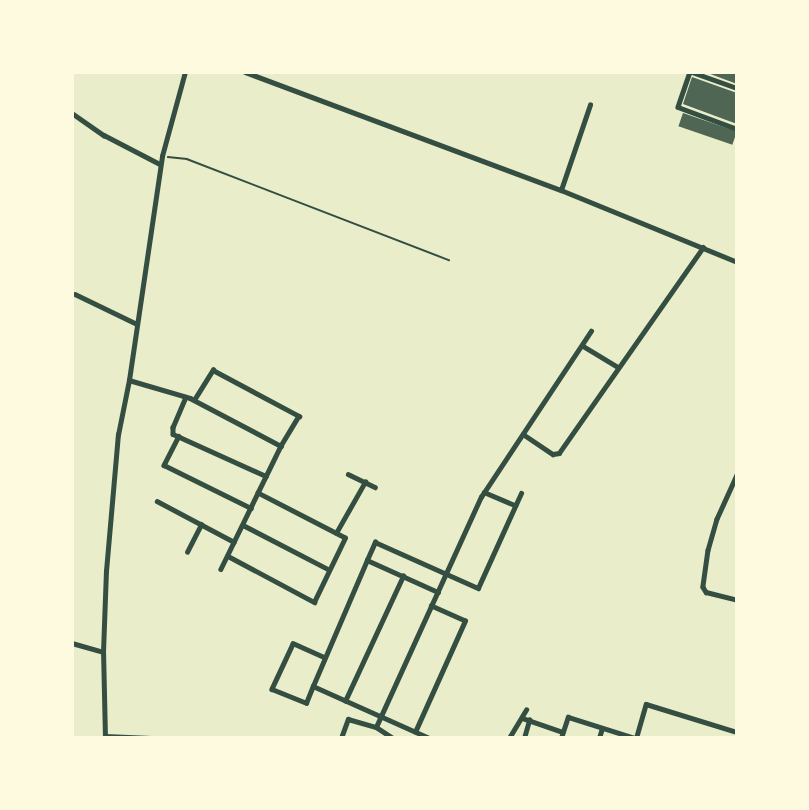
<!DOCTYPE html>
<style>
body{margin:0}
#map{position:relative;width:809px;height:810px;overflow:hidden;background:#e9edc9;font-family:Poppins,sans-serif}
div>[style]{position:absolute}
.building>*{inset:0;background:#4f6655;transform-origin:0 0}
.path>*{height:1.5px;margin:-0.75px;padding:0 0.75px;transform-origin:0.75px;border-radius:0.75px;background:#344e41}
.minor>*{height:4.5px;margin:-2.25px;padding:0 2.25px;transform-origin:2.25px;border-radius:2.25px;background:#344e41}
span{translate:-50% -50%;white-space:nowrap;text-align:center;line-height:1.15;-webkit-text-stroke:4.5px #fefae0;paint-order:stroke}
.frame{position:absolute;inset:0;border:74px solid #fefae0;pointer-events:none}
</style>
<div id="map">
<div class="building">
<i style="clip-path:polygon(705px 72px,737px 72px,737px 84px)"></i>
<i style="clip-path:polygon(692px 77px,737px 93px,737px 124px,683px 104px)"></i>
<i style="left:683px;top:113px;width:57px;height:14px;rotate:19deg"></i>
</div>
<div class="path">
<i style="left:168px;top:157px;width:19px;rotate:6deg"></i>
<i style="left:187px;top:159px;width:281px;rotate:21.1deg"></i>
</div>
<div class="minor">
<i style="left:245px;top:72px;width:337px;rotate:20.5deg"></i>
<i style="left:561px;top:190px;width:190px;rotate:22.2deg"></i>
<i style="left:690px;top:72px;width:37px;rotate:109deg"></i>
<i style="left:678px;top:107px;width:63px;rotate:20.4deg"></i>
<i style="left:692px;top:72px;width:48px;rotate:19.6deg"></i>
<i style="left:72px;top:113px;width:39px;rotate:35deg"></i>
<i style="left:104px;top:135px;width:63px;rotate:27.4deg"></i>
<i style="left:561px;top:190px;width:90px;rotate:-71.2deg"></i>
<i style="left:75px;top:294px;width:69px;rotate:25.8deg"></i>
<i style="left:583px;top:346px;width:41px;rotate:31deg"></i>
<i style="left:129px;top:380px;width:64px;rotate:16.4deg"></i>
<i style="left:190px;top:398px;width:103px;rotate:27.8deg"></i>
<i style="left:281px;top:446px;width:137px;rotate:116deg"></i>
<i style="left:186px;top:397px;width:33px;rotate:113deg"></i>
<i style="left:173px;top:427px;width:7px;rotate:90deg"></i>
<i style="left:173px;top:434px;width:102px;rotate:24.3deg"></i>
<i style="left:194px;top:400px;width:36px;rotate:-58deg"></i>
<i style="left:213px;top:370px;width:98px;rotate:28.1deg"></i>
<i style="left:299px;top:416px;width:35px;rotate:121deg"></i>
<i style="left:523px;top:434px;width:36px;rotate:34deg"></i>
<i style="left:553px;top:454px;width:6px;rotate:-9deg"></i>
<i style="left:559px;top:453px;width:251px;rotate:-55deg"></i>
<i style="left:179px;top:436px;width:33px;rotate:117deg"></i>
<i style="left:164px;top:465px;width:97px;rotate:26.3deg"></i>
<i style="left:348px;top:474px;width:30px;rotate:26deg"></i>
<i style="left:737px;top:475px;width:48px;rotate:114.4deg"></i>
<i style="left:717px;top:519px;width:32px;rotate:106deg"></i>
<i style="left:708px;top:550px;width:37px;rotate:98deg"></i>
<i style="left:703px;top:587px;width:6px;rotate:59deg"></i>
<i style="left:706px;top:592px;width:32px;rotate:14deg"></i>
<i style="left:484px;top:492px;width:34px;rotate:23deg"></i>
<i style="left:157px;top:501px;width:87px;rotate:28deg"></i>
<i style="left:243px;top:525px;width:96px;rotate:27.4deg"></i>
<i style="left:336px;top:533px;width:59px;rotate:-60.4deg"></i>
<i style="left:187px;top:552px;width:31px;rotate:-63deg"></i>
<i style="left:228px;top:556px;width:98px;rotate:28.1deg"></i>
<i style="left:314px;top:602px;width:71px;rotate:-64.2deg"></i>
<i style="left:345px;top:538px;width:98px;rotate:-152.7deg"></i>
<i style="left:367px;top:560px;width:78px;rotate:24.3deg"></i>
<i style="left:72px;top:643px;width:32px;rotate:16deg"></i>
<i style="left:325px;top:658px;width:35px;rotate:-156deg"></i>
<i style="left:293px;top:644px;width:50px;rotate:115deg"></i>
<i style="left:272px;top:689px;width:37px;rotate:22deg"></i>
<i style="left:306px;top:703px;width:18px;rotate:-68deg"></i>
<i style="left:313px;top:686px;width:137px;rotate:-66.8deg"></i>
<i style="left:367px;top:560px;width:20px;rotate:-66deg"></i>
<i style="left:375px;top:542px;width:113px;rotate:24.1deg"></i>
<i style="left:478px;top:588px;width:104px;rotate:-65.6deg"></i>
<i style="left:313px;top:686px;width:127px;rotate:24.1deg"></i>
<i style="left:345px;top:701px;width:138px;rotate:-65.1deg"></i>
<i style="left:522px;top:718px;width:43px;rotate:18.9deg"></i>
<i style="left:376px;top:727px;width:253px;rotate:-65.5deg"></i>
<i style="left:481px;top:497px;width:199px;rotate:-56.5deg"></i>
<i style="left:415px;top:732px;width:122px;rotate:-65.8deg"></i>
<i style="left:465px;top:621px;width:37px;rotate:-156deg"></i>
<i style="left:105px;top:736px;width:46px;rotate:2.5deg"></i>
<i style="left:105px;top:738px;width:86px;rotate:-91.3deg"></i>
<i style="left:103px;top:652px;width:81px;rotate:-87.9deg"></i>
<i style="left:106px;top:571px;width:137px;rotate:-85deg"></i>
<i style="left:118px;top:435px;width:56px;rotate:-78.7deg"></i>
<i style="left:129px;top:380px;width:226px;rotate:-81.6deg"></i>
<i style="left:162px;top:156px;width:87px;rotate:-74.7deg"></i>
<i style="left:341px;top:738px;width:20px;rotate:-70deg"></i>
<i style="left:348px;top:719px;width:29px;rotate:16deg"></i>
<i style="left:376px;top:727px;width:20px;rotate:33deg"></i>
<i style="left:509px;top:738px;width:33px;rotate:-59deg"></i>
<i style="left:524px;top:738px;width:19px;rotate:-74deg"></i>
<i style="left:561px;top:738px;width:22px;rotate:-72deg"></i>
<i style="left:568px;top:717px;width:70px;rotate:17.4deg"></i>
<i style="left:599px;top:738px;width:10px;rotate:-73deg"></i>
<i style="left:636px;top:738px;width:35px;rotate:-74deg"></i>
<i style="left:646px;top:704px;width:95px;rotate:17.1deg"></i>
</div>
<div class="frame"></div>
</div>
